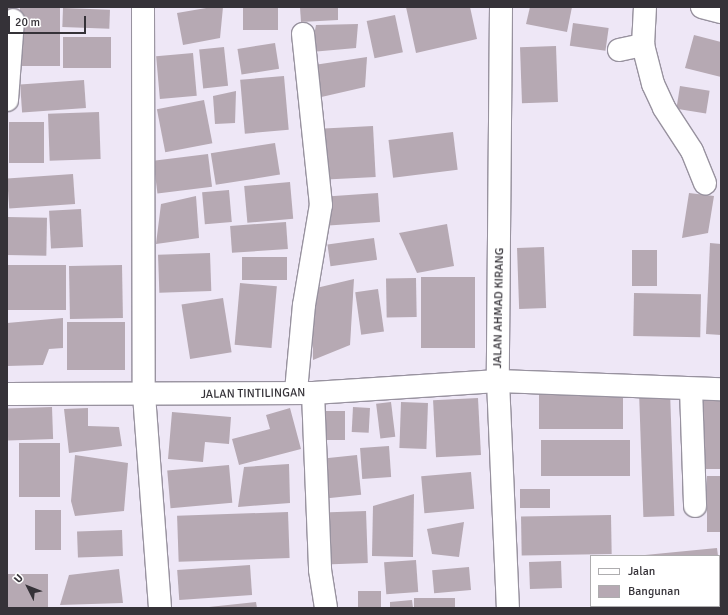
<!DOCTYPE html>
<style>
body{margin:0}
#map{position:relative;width:728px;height:615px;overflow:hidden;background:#eee7f6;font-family:Signika,sans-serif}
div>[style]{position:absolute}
.building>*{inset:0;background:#b6a9b3;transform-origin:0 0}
.roads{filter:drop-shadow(1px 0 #98929f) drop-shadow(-1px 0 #98929f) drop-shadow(0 1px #98929f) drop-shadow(0 -1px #98929f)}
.minor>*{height:22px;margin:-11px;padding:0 11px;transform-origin:11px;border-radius:11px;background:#fff}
.major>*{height:22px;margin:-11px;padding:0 11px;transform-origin:11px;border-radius:11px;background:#fff}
.highway>*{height:22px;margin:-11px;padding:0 11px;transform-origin:11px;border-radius:11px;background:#fff}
span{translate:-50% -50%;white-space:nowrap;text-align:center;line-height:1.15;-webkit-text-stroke:3px #fff;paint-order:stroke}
.street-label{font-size:12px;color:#353238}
.frame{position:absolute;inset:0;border:8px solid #353238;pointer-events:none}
.legend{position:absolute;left:590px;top:555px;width:130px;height:52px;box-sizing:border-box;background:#fff;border:1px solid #aeadaf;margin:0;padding:5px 7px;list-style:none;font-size:12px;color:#353238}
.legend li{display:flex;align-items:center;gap:8px;height:20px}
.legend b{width:20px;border:1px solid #aeadaf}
.north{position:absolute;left:8px;top:567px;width:40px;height:40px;-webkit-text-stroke:3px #fff;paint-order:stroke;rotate:312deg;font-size:11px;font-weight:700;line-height:16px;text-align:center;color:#353238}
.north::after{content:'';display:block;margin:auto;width:14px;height:18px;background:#353238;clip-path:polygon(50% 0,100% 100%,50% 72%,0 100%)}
.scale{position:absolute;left:8px;top:16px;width:78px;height:18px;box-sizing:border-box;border:2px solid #353238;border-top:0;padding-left:5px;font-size:12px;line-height:14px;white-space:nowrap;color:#353238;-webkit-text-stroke:3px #fff;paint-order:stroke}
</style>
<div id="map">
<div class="building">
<i style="clip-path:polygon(7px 7px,12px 7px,14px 17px,7px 16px)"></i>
<i style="left:20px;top:7px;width:40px;height:59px"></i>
<i style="clip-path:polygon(212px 7px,223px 7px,220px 38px,183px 45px,177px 13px)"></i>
<i style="left:243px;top:7px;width:35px;height:23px"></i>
<i style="clip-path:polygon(300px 7px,338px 7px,338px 20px,301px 22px)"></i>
<i style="clip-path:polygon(406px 7px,470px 7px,477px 39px,416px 53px)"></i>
<i style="clip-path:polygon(530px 7px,572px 7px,567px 32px,526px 24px)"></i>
<i style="left:63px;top:8px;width:47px;height:19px;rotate:2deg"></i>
<i style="left:395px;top:15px;width:38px;height:29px;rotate:78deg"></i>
<i style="left:573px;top:23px;width:36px;height:23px;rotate:8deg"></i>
<i style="clip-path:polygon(358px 24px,356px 48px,311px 52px,316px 25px)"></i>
<i style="clip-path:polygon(694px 35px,721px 42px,721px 77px,685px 68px)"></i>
<i style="left:63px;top:37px;width:48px;height:31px"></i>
<i style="left:275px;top:43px;width:26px;height:38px;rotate:81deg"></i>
<i style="left:556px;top:46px;width:56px;height:36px;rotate:88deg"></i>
<i style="left:224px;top:47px;width:39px;height:25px;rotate:84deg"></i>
<i style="left:193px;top:53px;width:43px;height:37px;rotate:85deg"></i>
<i style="clip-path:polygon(367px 57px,365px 87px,317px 98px,314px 65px)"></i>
<i style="left:284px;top:76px;width:54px;height:44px;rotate:85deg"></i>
<i style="left:84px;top:80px;width:28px;height:64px;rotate:86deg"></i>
<i style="left:680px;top:86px;width:30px;height:23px;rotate:9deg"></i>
<i style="clip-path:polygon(236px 91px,235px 123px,215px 124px,213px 96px)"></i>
<i style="left:204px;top:100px;width:44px;height:48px;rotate:79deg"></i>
<i style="left:99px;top:112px;width:47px;height:51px;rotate:88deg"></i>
<i style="left:9px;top:122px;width:35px;height:41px"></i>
<i style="left:373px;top:126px;width:51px;height:54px;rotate:87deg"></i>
<i style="left:453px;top:132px;width:38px;height:65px;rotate:83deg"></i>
<i style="left:275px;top:143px;width:32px;height:65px;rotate:81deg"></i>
<i style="left:208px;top:154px;width:33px;height:55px;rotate:83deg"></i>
<i style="left:73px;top:174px;width:30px;height:66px;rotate:86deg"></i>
<i style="left:290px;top:182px;width:37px;height:46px;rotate:85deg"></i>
<i style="left:229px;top:190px;width:32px;height:27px;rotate:85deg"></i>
<i style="left:378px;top:193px;width:29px;height:55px;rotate:86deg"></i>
<i style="clip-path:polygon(689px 193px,714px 196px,708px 233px,682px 238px)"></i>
<i style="clip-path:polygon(196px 196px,199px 238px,156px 244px,161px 204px)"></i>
<i style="left:81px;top:209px;width:38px;height:32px;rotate:87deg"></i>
<i style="left:7px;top:217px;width:40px;height:38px;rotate:1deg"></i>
<i style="left:286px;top:222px;width:27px;height:56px;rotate:86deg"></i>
<i style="clip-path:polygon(447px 224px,454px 266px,417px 273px,399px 233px)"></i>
<i style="left:374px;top:238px;width:22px;height:47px;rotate:82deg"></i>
<i style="clip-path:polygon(710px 243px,721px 244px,721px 335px,706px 334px)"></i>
<i style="left:544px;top:247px;width:61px;height:27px;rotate:88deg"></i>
<i style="left:632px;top:250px;width:25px;height:36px"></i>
<i style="left:210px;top:253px;width:38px;height:52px;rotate:88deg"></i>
<i style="left:242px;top:257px;width:45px;height:23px"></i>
<i style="left:7px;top:265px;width:59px;height:45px"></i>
<i style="left:122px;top:265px;width:53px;height:53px;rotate:89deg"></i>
<i style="left:475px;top:277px;width:71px;height:54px;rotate:90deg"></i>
<i style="left:416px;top:278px;width:39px;height:30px;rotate:89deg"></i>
<i style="clip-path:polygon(354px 279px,350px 345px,313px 360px,312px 289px)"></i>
<i style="left:240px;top:283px;width:37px;height:62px;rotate:5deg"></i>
<i style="left:378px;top:289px;width:43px;height:23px;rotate:82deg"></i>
<i style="left:634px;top:293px;width:67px;height:43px;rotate:1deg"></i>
<i style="left:223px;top:298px;width:55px;height:42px;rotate:81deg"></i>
<i style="clip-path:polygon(63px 318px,63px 348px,49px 349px,43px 365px,7px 366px,7px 323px)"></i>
<i style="left:67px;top:322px;width:58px;height:48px"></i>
<i style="left:623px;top:391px;width:38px;height:84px;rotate:90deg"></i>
<i style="left:670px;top:391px;width:125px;height:31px;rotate:88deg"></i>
<i style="left:721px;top:393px;width:76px;height:26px;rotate:90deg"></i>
<i style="left:478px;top:398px;width:57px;height:45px;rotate:87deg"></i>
<i style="left:391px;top:402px;width:35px;height:15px;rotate:83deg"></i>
<i style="left:401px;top:402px;width:27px;height:46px;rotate:2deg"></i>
<i style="left:52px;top:407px;width:32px;height:45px;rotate:88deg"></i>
<i style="left:353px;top:407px;width:17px;height:25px;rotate:3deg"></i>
<i style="clip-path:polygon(88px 408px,88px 426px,119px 427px,122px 446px,69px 453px,64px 409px)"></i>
<i style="clip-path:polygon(290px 408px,301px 449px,239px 465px,232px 439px,270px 429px,266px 415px)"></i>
<i style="left:320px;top:411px;width:25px;height:29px"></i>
<i style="clip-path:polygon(172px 412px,231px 417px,229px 444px,205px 442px,203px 462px,168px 459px)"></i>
<i style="left:630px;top:440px;width:36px;height:89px;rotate:90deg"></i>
<i style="left:19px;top:443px;width:41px;height:54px"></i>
<i style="left:389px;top:446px;width:31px;height:29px;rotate:86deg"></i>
<i style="clip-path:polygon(75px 455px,128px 463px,124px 511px,75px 516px,71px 501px)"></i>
<i style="left:357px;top:455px;width:40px;height:36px;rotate:84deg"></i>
<i style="clip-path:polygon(289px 464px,290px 503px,238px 507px,244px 467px)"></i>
<i style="left:229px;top:465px;width:38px;height:62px;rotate:85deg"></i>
<i style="left:471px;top:472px;width:37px;height:50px;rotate:85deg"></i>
<i style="left:707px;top:476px;width:14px;height:56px"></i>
<i style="left:520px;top:489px;width:30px;height:19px"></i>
<i style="clip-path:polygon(414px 494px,413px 557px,372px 556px,373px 506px)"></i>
<i style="left:35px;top:510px;width:26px;height:40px"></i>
<i style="left:366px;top:511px;width:52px;height:43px;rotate:88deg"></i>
<i style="left:288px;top:512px;width:46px;height:111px;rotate:88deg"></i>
<i style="left:611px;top:515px;width:39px;height:90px;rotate:89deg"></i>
<i style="clip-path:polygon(464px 522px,459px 557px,432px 554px,427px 529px)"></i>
<i style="left:122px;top:530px;width:26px;height:45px;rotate:88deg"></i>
<i style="clip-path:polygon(717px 548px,718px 556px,645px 556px,645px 555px)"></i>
<i style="left:416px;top:560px;width:32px;height:32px;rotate:86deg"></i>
<i style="left:561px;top:561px;width:27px;height:32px;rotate:88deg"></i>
<i style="left:250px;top:565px;width:30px;height:73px;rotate:86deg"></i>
<i style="left:469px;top:567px;width:23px;height:37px;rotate:85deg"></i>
<i style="clip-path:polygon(119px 569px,123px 603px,60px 605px,69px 575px)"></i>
<i style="left:7px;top:574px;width:41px;height:34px"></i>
<i style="left:358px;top:591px;width:23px;height:17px"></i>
<i style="left:414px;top:598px;width:41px;height:10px"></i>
<i style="clip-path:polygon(412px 600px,413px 608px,390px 608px,390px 602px)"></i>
<i style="clip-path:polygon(256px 602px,257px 608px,209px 608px,209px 607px)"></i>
</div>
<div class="roads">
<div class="minor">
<i style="left:143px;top:7px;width:388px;rotate:89.9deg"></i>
<i style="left:144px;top:395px;width:214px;rotate:85.7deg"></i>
<i style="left:645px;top:7px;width:38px;rotate:93deg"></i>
<i style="left:643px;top:45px;width:40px;rotate:75.6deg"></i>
<i style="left:653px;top:84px;width:26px;rotate:65deg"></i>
<i style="left:664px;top:108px;width:51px;rotate:56.9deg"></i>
<i style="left:692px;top:151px;width:35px;rotate:68deg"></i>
<i style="left:619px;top:50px;width:25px;rotate:-12deg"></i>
<i style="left:7px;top:100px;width:80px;rotate:-85.7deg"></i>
<i style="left:691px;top:389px;width:117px;rotate:88deg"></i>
<i style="left:296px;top:391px;width:86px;rotate:-84.7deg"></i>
<i style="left:304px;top:305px;width:101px;rotate:-80.4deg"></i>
<i style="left:321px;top:205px;width:172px;rotate:-96deg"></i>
<i style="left:313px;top:393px;width:177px;rotate:87.7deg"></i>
<i style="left:320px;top:570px;width:38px;rotate:81deg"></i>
<i style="left:7px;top:394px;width:306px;rotate:-0.2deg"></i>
<i style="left:313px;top:393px;width:185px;rotate:-3.7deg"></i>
<i style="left:498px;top:381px;width:223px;rotate:2.1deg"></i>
</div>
<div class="major">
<i style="left:501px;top:7px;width:374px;rotate:90.5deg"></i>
<i style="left:498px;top:381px;width:227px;rotate:87.5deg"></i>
</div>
<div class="highway">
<i style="left:702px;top:7px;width:20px;rotate:15deg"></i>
</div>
</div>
<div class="street-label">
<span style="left:499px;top:308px;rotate:-89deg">JALAN AHMAD KIRANG</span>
<span style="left:253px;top:394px;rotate:-1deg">JALAN TINTILINGAN</span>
</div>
<div class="frame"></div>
<ul class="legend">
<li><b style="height:5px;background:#fff"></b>Jalan</li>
<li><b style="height:11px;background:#b6a9b3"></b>Bangunan</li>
</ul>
<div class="north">U</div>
<div class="scale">20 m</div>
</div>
